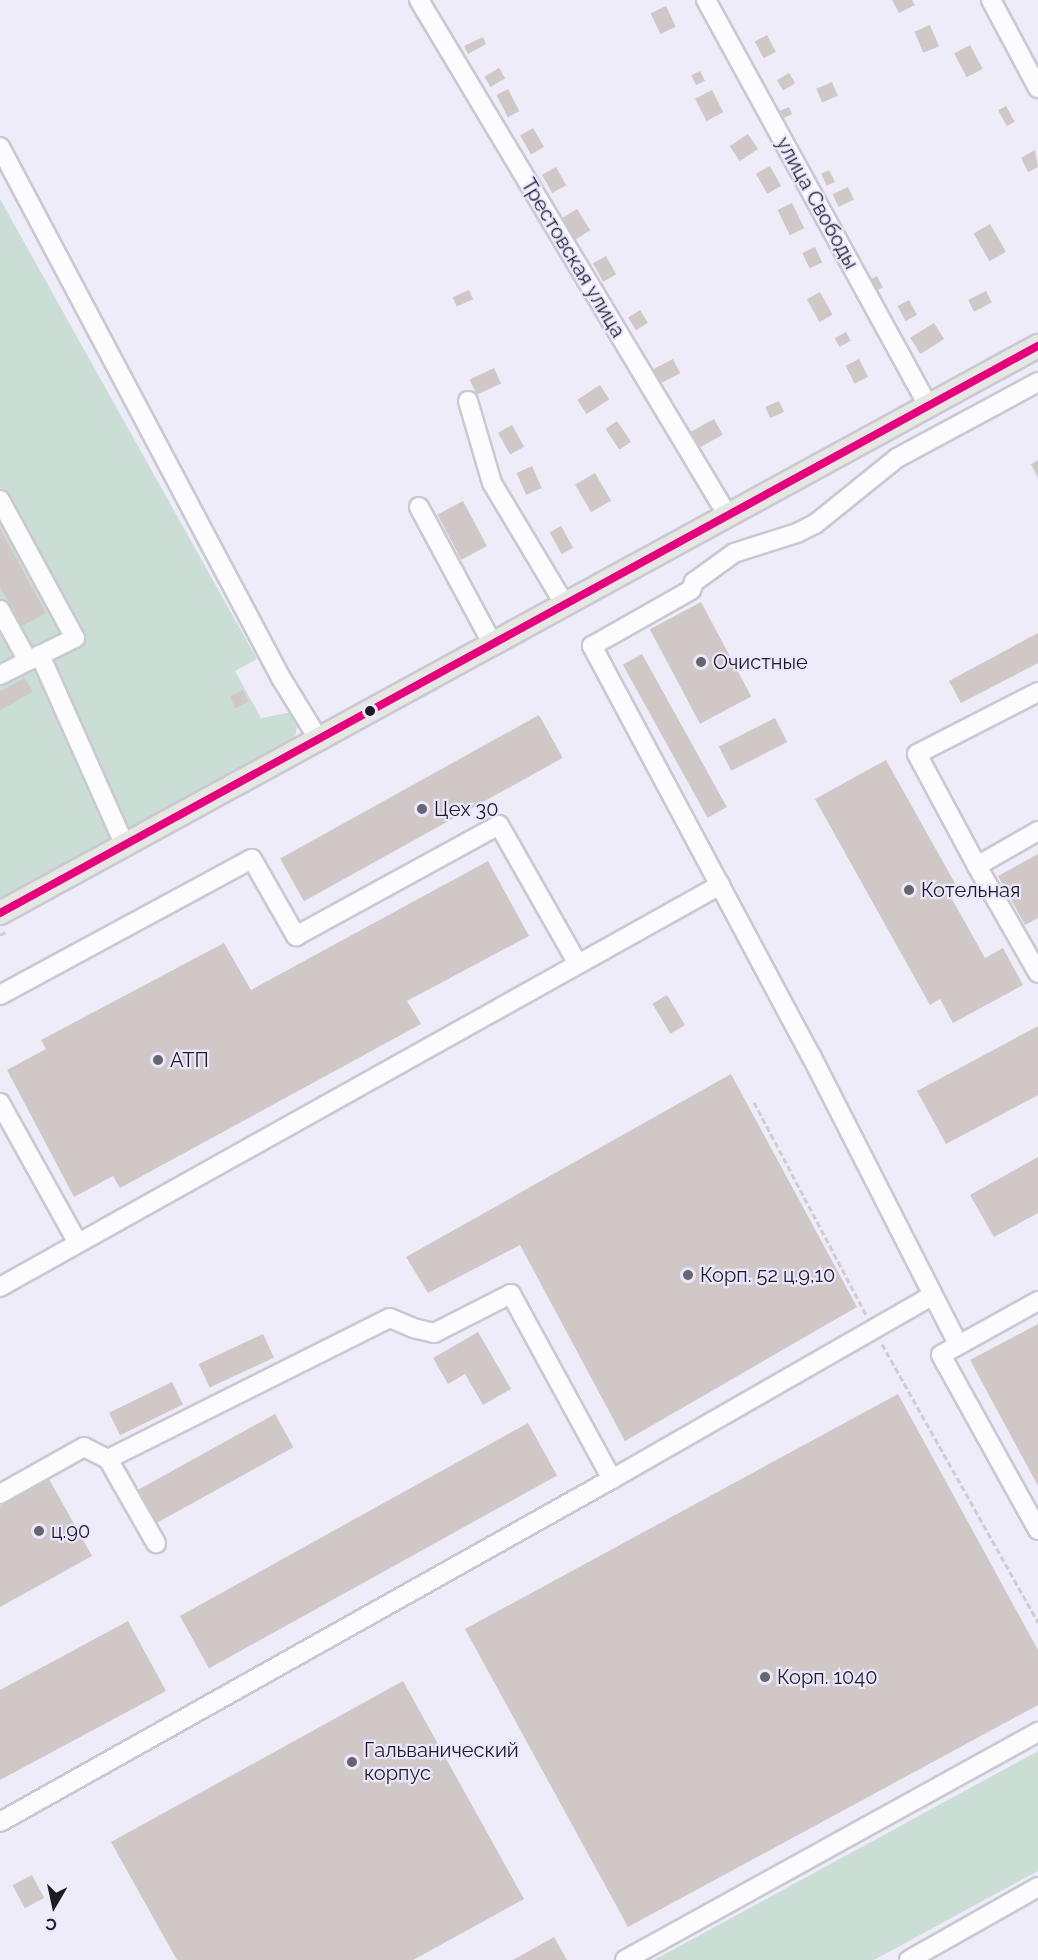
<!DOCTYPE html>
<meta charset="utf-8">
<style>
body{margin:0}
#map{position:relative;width:1038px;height:1960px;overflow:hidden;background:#eeecf9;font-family:Raleway,sans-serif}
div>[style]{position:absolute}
.green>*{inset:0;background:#cbded5}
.building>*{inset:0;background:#cfc8c7;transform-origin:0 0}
.path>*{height:3px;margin-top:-1.5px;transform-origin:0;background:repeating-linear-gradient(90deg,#ceced2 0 6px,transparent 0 9px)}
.roads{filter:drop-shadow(2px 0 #cac9d3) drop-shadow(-2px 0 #cac9d3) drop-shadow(0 2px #cac9d3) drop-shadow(0 -2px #cac9d3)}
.minor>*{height:18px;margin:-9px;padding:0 9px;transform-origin:9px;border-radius:9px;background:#fcfcfe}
.major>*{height:22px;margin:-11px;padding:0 11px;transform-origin:11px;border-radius:11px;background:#e6e7e2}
.bus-1>*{height:8px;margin:-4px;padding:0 4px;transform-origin:4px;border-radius:4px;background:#e5007d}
.dots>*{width:16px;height:16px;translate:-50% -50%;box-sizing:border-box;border:3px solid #eae7fe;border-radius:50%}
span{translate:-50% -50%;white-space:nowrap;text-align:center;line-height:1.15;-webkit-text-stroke:4.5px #eae7fe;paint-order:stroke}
.street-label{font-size:20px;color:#1d1c24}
.poi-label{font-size:20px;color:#1d1c24}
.left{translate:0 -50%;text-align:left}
.north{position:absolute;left:24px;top:1876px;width:60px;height:60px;-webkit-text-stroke:4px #eae7fe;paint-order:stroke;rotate:189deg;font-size:16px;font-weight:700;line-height:24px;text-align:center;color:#1d1c24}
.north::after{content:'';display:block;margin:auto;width:21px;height:27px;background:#1d1c24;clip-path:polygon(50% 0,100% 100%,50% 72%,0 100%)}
</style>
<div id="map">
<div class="green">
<i style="clip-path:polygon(0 199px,257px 659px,235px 671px,261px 718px,293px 712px,297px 723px,296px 734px,290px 745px,0 903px)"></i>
<i style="clip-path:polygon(1038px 1751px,1038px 1871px,874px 1960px,654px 1960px)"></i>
</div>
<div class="building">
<i style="clip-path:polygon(892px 0,912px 0,915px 5px,899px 13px)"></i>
<i style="left:666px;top:6px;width:23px;height:17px;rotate:65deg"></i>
<i style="left:930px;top:25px;width:23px;height:17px;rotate:67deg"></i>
<i style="left:767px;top:35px;width:19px;height:14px;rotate:62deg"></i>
<i style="clip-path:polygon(483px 37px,486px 44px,468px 54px,464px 46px)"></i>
<i style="left:970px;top:45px;width:27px;height:18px;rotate:62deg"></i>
<i style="left:499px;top:68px;width:12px;height:17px;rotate:59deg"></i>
<i style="left:700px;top:71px;width:11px;height:10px;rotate:63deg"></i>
<i style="left:789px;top:73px;width:12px;height:14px;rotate:59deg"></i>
<i style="left:832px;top:82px;width:15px;height:17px;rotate:67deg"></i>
<i style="left:508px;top:89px;width:25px;height:13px;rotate:63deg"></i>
<i style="left:712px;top:90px;width:25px;height:19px;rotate:63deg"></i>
<i style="left:1006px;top:106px;width:18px;height:9px;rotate:61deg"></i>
<i style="left:789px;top:107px;width:8px;height:13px;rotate:67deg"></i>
<i style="left:533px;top:128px;width:22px;height:15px;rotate:60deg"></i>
<i style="left:748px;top:134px;width:18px;height:22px;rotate:56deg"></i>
<i style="clip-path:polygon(1035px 150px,1038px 167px,1028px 172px,1021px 158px)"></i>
<i style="left:770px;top:166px;width:23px;height:16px;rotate:61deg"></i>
<i style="left:556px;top:167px;width:21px;height:16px;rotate:61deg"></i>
<i style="left:829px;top:170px;width:13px;height:9px;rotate:63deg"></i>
<i style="left:848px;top:187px;width:14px;height:17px;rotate:65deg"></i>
<i style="left:792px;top:203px;width:28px;height:16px;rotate:64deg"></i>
<i style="left:577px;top:209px;width:25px;height:20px;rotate:58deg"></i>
<i style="left:990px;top:224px;width:32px;height:19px;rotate:60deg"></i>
<i style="left:815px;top:247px;width:17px;height:14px;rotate:65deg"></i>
<i style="left:606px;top:256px;width:21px;height:15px;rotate:61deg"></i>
<i style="left:877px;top:276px;width:13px;height:10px;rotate:63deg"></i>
<i style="left:469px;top:290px;width:10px;height:18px;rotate:66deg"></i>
<i style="left:986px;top:291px;width:13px;height:20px;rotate:63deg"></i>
<i style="left:820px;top:292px;width:26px;height:15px;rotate:61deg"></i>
<i style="left:909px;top:300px;width:17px;height:13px;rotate:62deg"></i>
<i style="left:640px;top:310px;width:15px;height:14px;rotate:58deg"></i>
<i style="left:934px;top:323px;width:19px;height:28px;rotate:58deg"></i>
<i style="left:846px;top:332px;width:10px;height:13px;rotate:61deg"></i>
<i style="left:673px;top:359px;width:16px;height:28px;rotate:63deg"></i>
<i style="left:859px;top:359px;width:20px;height:15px;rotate:63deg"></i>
<i style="left:494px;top:368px;width:17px;height:27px;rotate:65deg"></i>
<i style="left:600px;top:385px;width:17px;height:27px;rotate:57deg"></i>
<i style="left:779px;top:401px;width:12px;height:15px;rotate:66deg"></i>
<i style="left:714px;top:419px;width:18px;height:31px;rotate:61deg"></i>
<i style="left:617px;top:421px;width:25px;height:14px;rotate:56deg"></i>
<i style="left:512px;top:425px;width:25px;height:16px;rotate:61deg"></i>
<i style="clip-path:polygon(1038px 460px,1038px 478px,1031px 464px)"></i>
<i style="left:532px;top:466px;width:24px;height:17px;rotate:66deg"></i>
<i style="left:595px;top:473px;width:32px;height:23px;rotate:60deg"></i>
<i style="left:463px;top:501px;width:51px;height:29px;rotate:62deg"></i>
<i style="left:561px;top:526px;width:25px;height:13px;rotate:61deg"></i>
<i style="clip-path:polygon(0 528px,46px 613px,22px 626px,0 587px)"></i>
<i style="left:701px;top:602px;width:107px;height:58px;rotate:62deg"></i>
<i style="clip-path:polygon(1038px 633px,1038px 663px,961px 703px,949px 681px)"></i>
<i style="left:642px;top:654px;width:175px;height:22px;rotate:61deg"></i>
<i style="clip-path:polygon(25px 678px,33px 692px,0 710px,0 691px)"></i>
<i style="left:243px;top:690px;width:13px;height:15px;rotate:63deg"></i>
<i style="left:539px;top:715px;width:49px;height:296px;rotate:61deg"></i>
<i style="left:775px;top:718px;width:27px;height:63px;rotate:63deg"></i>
<i style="clip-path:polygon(886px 760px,957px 887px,948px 892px,985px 958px,1003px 948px,1023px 985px,953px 1023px,940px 999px,930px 1005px,815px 799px)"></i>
<i style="clip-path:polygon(1038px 854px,1038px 918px,1025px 925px,998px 876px)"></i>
<i style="clip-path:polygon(488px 861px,529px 936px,407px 1001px,421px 1024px,120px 1188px,113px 1176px,74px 1197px,7px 1070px,46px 1049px,41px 1040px,224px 943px,251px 990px)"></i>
<i style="left:667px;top:995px;width:35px;height:17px;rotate:59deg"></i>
<i style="clip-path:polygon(1038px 1026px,1038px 1095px,946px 1144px,917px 1091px)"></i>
<i style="clip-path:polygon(731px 1074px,857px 1307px,625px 1441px,520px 1245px,428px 1293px,406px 1257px)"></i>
<i style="clip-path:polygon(1038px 1157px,1038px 1213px,994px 1237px,970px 1195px)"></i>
<i style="clip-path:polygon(1038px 1324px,1038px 1486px,970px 1360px)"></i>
<i style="clip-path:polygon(478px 1332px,511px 1389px,483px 1405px,465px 1374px,448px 1384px,433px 1358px)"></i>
<i style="left:263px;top:1334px;width:26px;height:71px;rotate:65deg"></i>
<i style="left:172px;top:1382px;width:25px;height:70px;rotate:64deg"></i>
<i style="clip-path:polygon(898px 1394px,1038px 1650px,1038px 1705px,628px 1927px,465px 1629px)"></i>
<i style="left:275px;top:1414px;width:38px;height:159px;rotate:61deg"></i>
<i style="left:528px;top:1423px;width:60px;height:398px;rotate:61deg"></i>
<i style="clip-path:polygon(49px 1479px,92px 1556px,0 1607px,0 1506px)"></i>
<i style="clip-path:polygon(128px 1621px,166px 1691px,0 1780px,0 1690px)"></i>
<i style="clip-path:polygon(403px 1681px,524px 1899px,413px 1960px,177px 1960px,111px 1842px)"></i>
<i style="left:32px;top:1875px;width:26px;height:22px;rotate:62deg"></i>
<i style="clip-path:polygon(554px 1937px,567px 1960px,513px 1960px)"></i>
</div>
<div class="path">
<i style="left:0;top:935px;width:7px;rotate:-27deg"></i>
<i style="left:754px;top:1102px;width:240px;rotate:62.2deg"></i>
<i style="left:882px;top:1344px;width:319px;rotate:60.7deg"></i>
</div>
<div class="roads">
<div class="minor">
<i style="left:419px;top:0;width:601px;rotate:59.09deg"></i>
<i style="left:706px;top:0;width:463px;rotate:61.3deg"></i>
<i style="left:991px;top:0;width:100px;rotate:61.9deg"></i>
<i style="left:0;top:147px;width:601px;rotate:62.11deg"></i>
<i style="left:281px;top:678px;width:73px;rotate:58.5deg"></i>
<i style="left:468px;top:401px;width:85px;rotate:73.7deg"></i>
<i style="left:492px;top:483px;width:142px;rotate:59.1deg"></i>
<i style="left:0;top:500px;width:157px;rotate:61.5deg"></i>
<i style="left:75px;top:638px;width:39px;rotate:154deg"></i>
<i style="left:419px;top:507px;width:157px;rotate:61.8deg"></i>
<i style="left:0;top:610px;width:58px;rotate:61.2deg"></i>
<i style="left:28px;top:661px;width:13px;rotate:-27deg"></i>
<i style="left:40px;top:655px;width:209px;rotate:66deg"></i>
<i style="left:0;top:675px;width:31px;rotate:-27deg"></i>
<i style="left:1038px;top:831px;width:70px;rotate:150.2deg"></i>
<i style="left:977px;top:866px;width:123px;rotate:60.3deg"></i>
<i style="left:977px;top:866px;width:127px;rotate:-118.2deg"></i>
<i style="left:917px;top:754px;width:136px;rotate:-27.1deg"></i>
<i style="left:0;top:995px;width:286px;rotate:-28.4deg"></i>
<i style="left:252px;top:859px;width:89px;rotate:60.3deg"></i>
<i style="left:296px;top:936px;width:231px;rotate:-28.7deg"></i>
<i style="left:499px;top:825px;width:160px;rotate:60.4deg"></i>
<i style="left:0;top:1103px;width:160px;rotate:60.9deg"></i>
<i style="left:0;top:1287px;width:825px;rotate:-29.18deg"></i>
<i style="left:1038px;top:1301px;width:111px;rotate:150.9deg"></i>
<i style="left:941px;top:1355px;width:200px;rotate:61deg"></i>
<i style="left:958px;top:1344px;width:323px;rotate:-117deg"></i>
<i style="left:811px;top:1056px;width:465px;rotate:-118.1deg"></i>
<i style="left:592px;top:646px;width:114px;rotate:-29.5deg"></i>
<i style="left:691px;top:590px;width:9px;rotate:-69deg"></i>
<i style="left:694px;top:582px;width:49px;rotate:-35.9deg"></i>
<i style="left:734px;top:553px;width:66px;rotate:-17.6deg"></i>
<i style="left:797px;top:533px;width:20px;rotate:-27deg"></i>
<i style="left:815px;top:524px;width:105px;rotate:-38.8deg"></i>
<i style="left:897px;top:458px;width:160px;rotate:-28.3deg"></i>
<i style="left:108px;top:1459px;width:97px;rotate:60.3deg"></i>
<i style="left:0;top:1494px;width:96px;rotate:-29.2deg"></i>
<i style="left:84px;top:1447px;width:27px;rotate:27deg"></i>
<i style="left:108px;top:1459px;width:315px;rotate:-26.6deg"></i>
<i style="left:390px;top:1318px;width:25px;rotate:23deg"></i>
<i style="left:413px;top:1328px;width:22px;rotate:13deg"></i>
<i style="left:434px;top:1333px;width:86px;rotate:-26.9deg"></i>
<i style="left:511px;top:1294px;width:211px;rotate:61.4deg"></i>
<i style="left:0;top:1822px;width:702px;rotate:-29.27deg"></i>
<i style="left:612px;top:1479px;width:369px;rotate:-29.8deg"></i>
<i style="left:625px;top:1960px;width:472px;rotate:-28.9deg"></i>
<i style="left:909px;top:1960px;width:148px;rotate:-29.5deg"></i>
</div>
<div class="major">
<i style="left:0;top:913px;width:1183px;rotate:-28.65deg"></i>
</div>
</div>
<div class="bus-1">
<i style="left:0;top:913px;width:1183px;rotate:-28.65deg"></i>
</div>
<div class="dots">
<i style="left:701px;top:662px;background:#66656f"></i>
<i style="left:370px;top:711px;background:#1d1c24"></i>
<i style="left:422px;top:809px;background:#66656f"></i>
<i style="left:909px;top:890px;background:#66656f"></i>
<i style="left:158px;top:1060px;background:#66656f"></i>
<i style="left:688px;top:1275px;background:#66656f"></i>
<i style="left:39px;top:1531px;background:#66656f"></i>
<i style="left:765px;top:1677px;background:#66656f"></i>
<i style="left:352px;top:1762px;background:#66656f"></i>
</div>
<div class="street-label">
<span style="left:817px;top:203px;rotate:61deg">улица Свободы</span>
<span style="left:573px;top:258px;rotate:59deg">Трестовская улица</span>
</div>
<div class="poi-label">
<span class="left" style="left:713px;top:662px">Очистные</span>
<span class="left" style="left:434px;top:809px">Цех 30</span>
<span class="left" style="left:921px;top:890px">Котельная</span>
<span class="left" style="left:170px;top:1060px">АТП</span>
<span class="left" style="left:700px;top:1275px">Корп. 52 ц.9,10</span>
<span class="left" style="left:51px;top:1531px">ц.90</span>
<span class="left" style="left:777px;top:1677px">Корп. 1040</span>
<span class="left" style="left:364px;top:1762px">Гальванический<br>корпус</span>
</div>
<div class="north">С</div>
</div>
